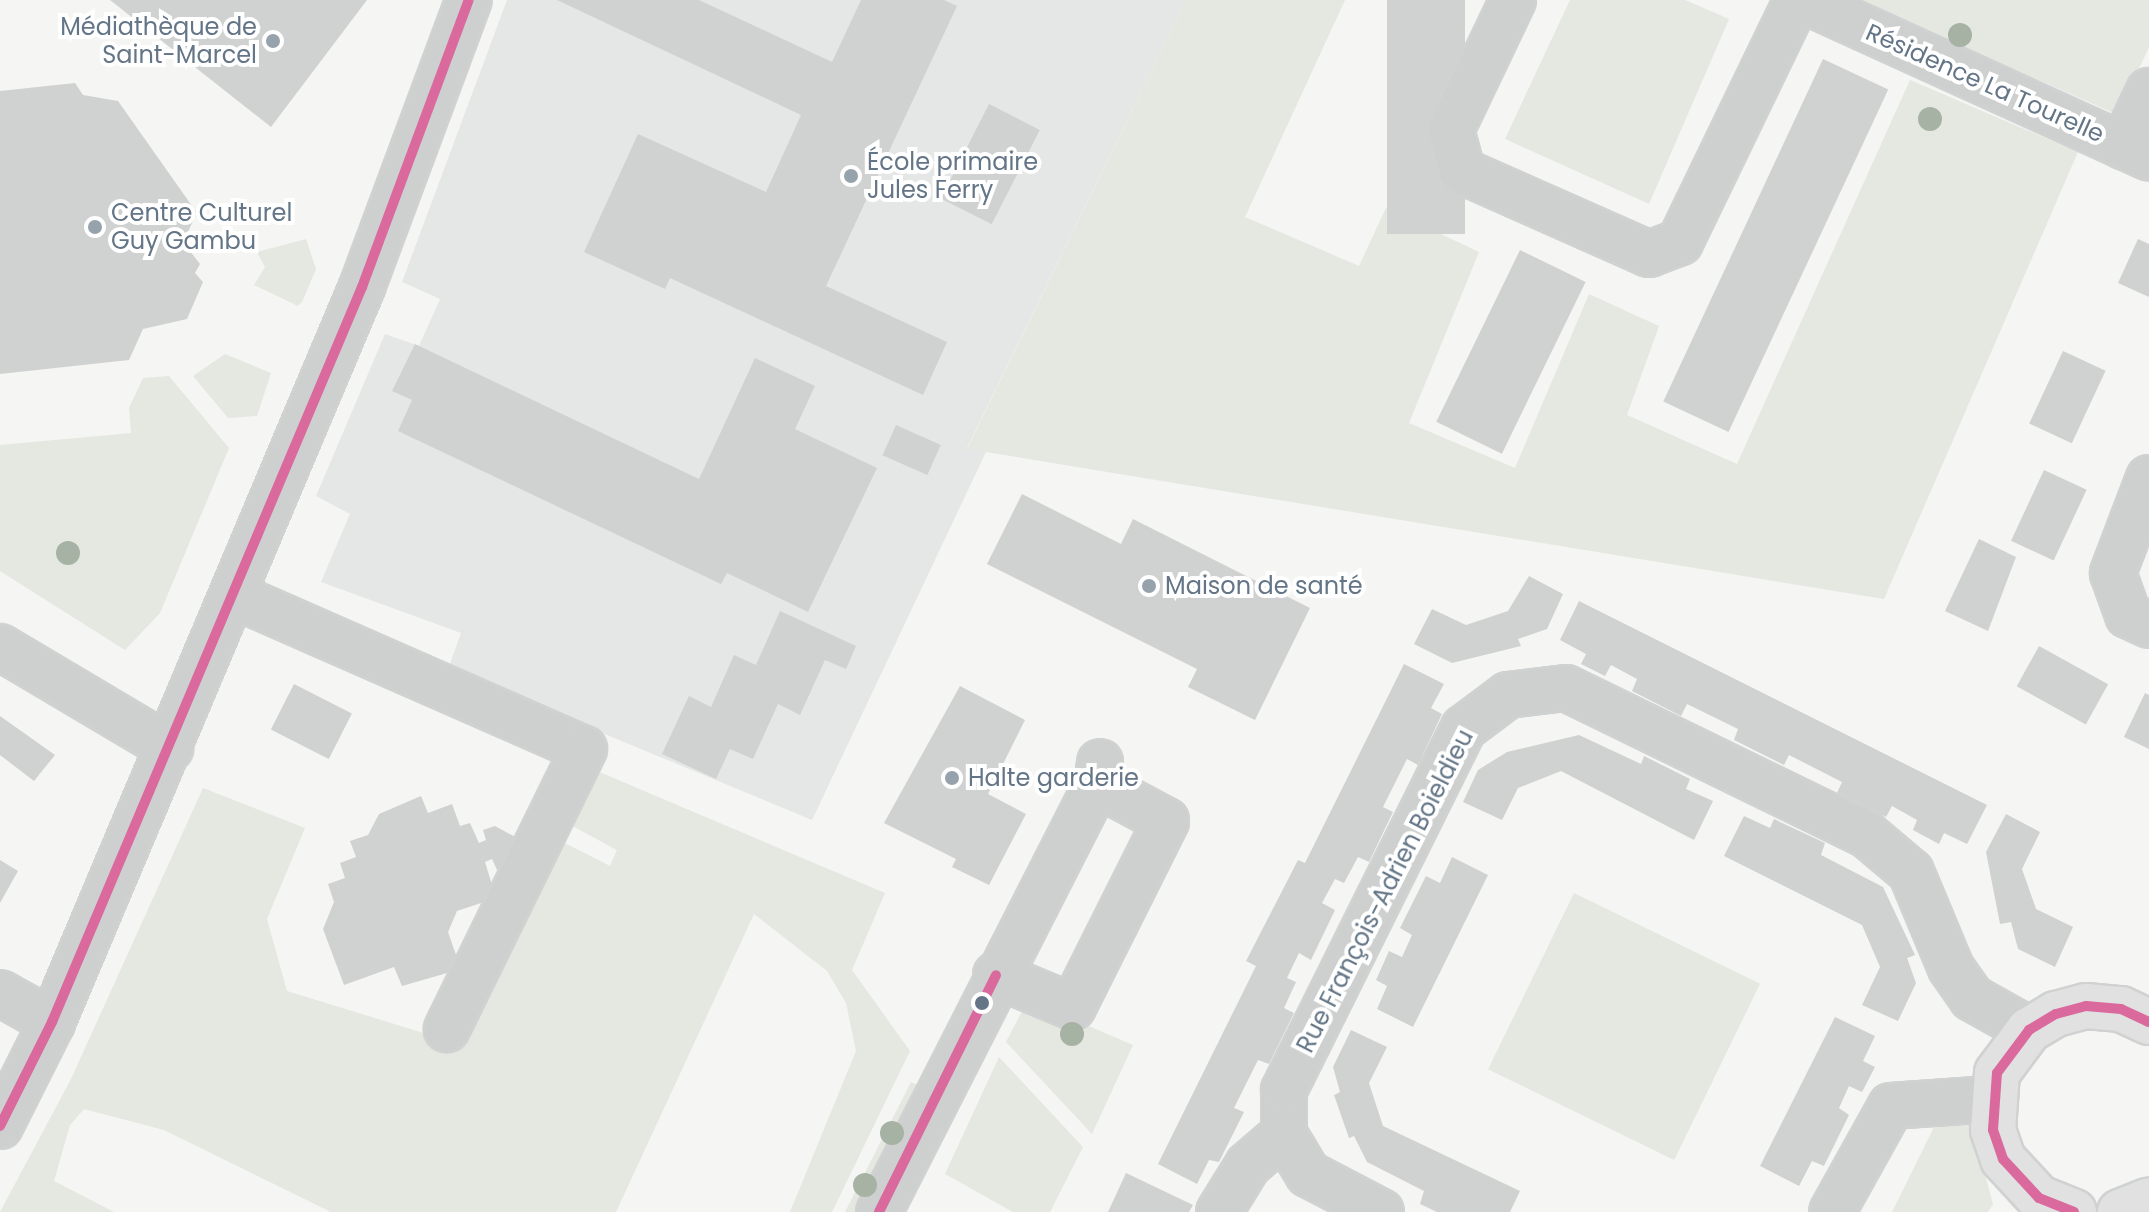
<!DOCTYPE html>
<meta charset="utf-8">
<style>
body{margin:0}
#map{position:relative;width:2149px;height:1212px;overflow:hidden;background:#f5f5f3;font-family:Poppins,sans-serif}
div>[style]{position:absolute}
.built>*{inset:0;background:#e5e7e6}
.green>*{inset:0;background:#e4e8e1;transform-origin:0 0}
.building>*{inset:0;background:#d0d1d1;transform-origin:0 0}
.roads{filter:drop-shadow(2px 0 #d0d2d2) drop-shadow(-2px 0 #d0d2d2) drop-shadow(0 2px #d0d2d2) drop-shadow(0 -2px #d0d2d2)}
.minor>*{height:44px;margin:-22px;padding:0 22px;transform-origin:22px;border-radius:22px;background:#ced0d0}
.major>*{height:44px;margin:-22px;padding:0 22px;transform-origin:22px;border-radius:22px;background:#e1e1e2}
.bus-1>*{height:10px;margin:-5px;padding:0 5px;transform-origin:5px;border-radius:5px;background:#da6a9d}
.trees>*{width:24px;height:24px;margin:-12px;border-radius:50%;background:#a6b2a3}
.dots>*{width:22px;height:22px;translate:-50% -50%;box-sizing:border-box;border:4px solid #fff;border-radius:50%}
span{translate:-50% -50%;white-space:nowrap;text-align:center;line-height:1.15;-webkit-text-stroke:8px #fff;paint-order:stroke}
.poi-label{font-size:24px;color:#637586}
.right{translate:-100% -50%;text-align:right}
.left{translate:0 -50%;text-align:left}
.street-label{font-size:24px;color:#637586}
</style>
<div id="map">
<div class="built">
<i style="clip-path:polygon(507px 0,1186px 0,967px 448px,986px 452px,812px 820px,448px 669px,461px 633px,321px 582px,350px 514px,316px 496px,385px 334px,419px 346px,440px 299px,402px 282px)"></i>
</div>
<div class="green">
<i style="clip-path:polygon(1186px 0,1345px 0,1245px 217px,1359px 266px,1386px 208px,1479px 252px,1409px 423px,1515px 468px,1589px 294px,1659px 326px,1627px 415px,1737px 464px,1910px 80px,2078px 152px,1884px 599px,967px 449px)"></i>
<i style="clip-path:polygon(1570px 0,1685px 0,1729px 19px,1649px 204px,1505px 139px)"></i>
<i style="clip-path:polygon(1857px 0,2149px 0,2149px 47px,2118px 115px)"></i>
<i style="clip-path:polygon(306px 239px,316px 269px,302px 302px,298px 306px,254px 285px,265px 267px,257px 252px)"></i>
<i style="clip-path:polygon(225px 354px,271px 373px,257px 416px,228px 418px,193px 376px)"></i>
<i style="clip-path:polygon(169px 376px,229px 448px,160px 613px,125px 650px,0 571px,0 445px,131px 433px,129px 408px,143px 378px)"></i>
<i style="clip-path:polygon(597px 771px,885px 893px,852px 970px,910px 1051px,832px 1212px,790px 1212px,856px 1051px,846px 1003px,827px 971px,754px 914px,616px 1212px,331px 1212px,164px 1130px,84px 1109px,70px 1125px,54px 1181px,114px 1212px,0 1212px,71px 1079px,203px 788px,305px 828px,267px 919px,287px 991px,456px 1043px,555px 838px,610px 866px,617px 850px,563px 821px)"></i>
<i style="left:1574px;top:893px;width:207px;height:196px;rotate:26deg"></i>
<i style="clip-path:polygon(1028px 1000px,1133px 1045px,1092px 1134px,1006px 1042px)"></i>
<i style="clip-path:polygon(999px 1057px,1083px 1147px,1050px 1212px,1013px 1212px,945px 1174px)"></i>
<i style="clip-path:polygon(911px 1082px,924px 1088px,863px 1212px,845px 1212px)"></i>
<i style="clip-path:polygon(1963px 1119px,1971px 1123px,1993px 1204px,1988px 1212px,1892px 1212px,1937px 1121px)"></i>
</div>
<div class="building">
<i style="clip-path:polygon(110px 0,367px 0,271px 127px)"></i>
<i style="clip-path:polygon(557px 0,699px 0,832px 62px,861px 0,944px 0,957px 6px,826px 286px,947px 342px,923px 395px,670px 278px,665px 289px,584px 252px,638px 134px,766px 192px,801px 115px)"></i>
<i style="left:1387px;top:0;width:78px;height:234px"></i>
<i style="left:1823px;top:59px;width:72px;height:378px;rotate:25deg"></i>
<i style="clip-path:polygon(75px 83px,83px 95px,118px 101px,197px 213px,183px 242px,200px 264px,195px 273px,203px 282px,187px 319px,143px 329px,129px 360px,0 374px,0 91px)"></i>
<i style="left:989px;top:104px;width:57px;height:106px;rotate:27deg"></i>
<i style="clip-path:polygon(2138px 239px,2149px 244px,2149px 297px,2118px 283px)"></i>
<i style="left:1520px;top:250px;width:73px;height:191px;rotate:26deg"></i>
<i style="clip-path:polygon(415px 344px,699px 479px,755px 358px,815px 386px,795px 429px,877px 468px,808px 612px,727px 573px,721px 584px,398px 431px,412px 400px,392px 391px)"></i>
<i style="left:2063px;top:351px;width:47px;height:80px;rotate:25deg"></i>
<i style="left:896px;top:425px;width:49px;height:33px;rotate:24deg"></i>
<i style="left:2044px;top:470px;width:47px;height:78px;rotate:25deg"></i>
<i style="clip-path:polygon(1022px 494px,1121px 544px,1133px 519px,1310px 608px,1255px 720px,1188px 687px,1197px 669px,987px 564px)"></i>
<i style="clip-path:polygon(1979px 539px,2016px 557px,1988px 631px,1945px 611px)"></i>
<i style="clip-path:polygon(1529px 576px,1563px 594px,1547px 629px,1518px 639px,1521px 646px,1452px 663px,1414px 644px,1432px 609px,1466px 625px,1508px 611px)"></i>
<i style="clip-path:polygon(1579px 601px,1987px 805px,1967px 844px,1944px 833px,1939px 844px,1913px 830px,1917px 820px,1892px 806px,1886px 817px,1837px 793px,1842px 782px,1789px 755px,1784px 765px,1734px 740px,1738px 729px,1687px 704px,1681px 716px,1632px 691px,1637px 679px,1611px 665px,1605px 676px,1581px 664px,1586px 654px,1560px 640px)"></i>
<i style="clip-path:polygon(780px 611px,856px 646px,846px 669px,825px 660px,800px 715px,778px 704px,753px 759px,730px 749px,716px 779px,662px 754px,689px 696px,711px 707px,734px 655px,756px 665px)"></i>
<i style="left:2039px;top:646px;width:79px;height:46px;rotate:29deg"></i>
<i style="clip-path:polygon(1404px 664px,1444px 684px,1431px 708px,1442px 714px,1418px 765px,1407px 759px,1383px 807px,1393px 812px,1369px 862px,1358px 857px,1344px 883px,1335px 879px,1322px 903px,1335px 910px,1311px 960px,1299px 953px,1287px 978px,1296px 982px,1284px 1008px,1294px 1013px,1269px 1064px,1258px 1060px,1234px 1108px,1244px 1112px,1219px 1162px,1209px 1160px,1197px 1184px,1158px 1164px,1256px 966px,1246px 961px,1298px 860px,1305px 863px)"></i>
<i style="left:294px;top:684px;width:65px;height:51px;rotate:27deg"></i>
<i style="clip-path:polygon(960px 686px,1025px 720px,988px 794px,1026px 814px,989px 885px,952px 867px,956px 859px,884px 823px)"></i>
<i style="clip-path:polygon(2145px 693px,2149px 695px,2149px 749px,2124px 737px)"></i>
<i style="clip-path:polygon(0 716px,55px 755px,34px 781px,0 755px)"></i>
<i style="clip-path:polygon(1579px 735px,1641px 764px,1644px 756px,1690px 779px,1686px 789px,1713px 801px,1694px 840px,1561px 771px,1518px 788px,1502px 820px,1463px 802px,1478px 770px,1507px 752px)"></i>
<i style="clip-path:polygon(421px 796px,428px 813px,452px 804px,460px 826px,470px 823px,479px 843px,486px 840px,483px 830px,495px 826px,519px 839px,506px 865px,497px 870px,492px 859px,485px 862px,496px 898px,457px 911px,448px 932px,461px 969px,402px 986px,394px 967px,344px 985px,323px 929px,334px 902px,328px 884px,345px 878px,340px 863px,356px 857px,350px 841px,368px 835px,379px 814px)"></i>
<i style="clip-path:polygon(2006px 814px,2040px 832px,2022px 869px,2036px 909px,2073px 927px,2055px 967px,2018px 949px,2011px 922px,2000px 924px,1986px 852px)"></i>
<i style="clip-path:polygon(1744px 816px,1770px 828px,1774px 819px,1825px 843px,1821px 855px,1883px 887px,1915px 955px,1907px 958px,1916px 983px,1898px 1021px,1862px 1005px,1880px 967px,1862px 925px,1724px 856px)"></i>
<i style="clip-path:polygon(1452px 857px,1488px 875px,1413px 1027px,1377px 1009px,1387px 986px,1376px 980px,1389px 951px,1402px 957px,1412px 935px,1400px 928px,1426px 876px,1440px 883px)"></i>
<i style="clip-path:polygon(0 860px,18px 871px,0 903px)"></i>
<i style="clip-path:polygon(1835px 1017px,1875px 1036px,1863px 1061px,1875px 1067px,1862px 1092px,1849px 1086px,1839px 1108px,1849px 1115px,1824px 1166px,1812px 1161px,1799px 1186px,1760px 1166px)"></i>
<i style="clip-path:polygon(1351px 1030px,1387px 1047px,1369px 1083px,1383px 1126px,1520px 1191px,1510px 1212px,1437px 1212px,1420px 1204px,1424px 1191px,1367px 1162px,1354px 1136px,1349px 1138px,1334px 1095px,1340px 1092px,1333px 1067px)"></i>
<i style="clip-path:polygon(1126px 1173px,1193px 1205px,1189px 1212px,1108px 1212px)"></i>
</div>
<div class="roads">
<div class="minor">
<i style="left:1513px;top:0;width:144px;rotate:115.5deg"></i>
<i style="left:1451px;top:130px;width:42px;rotate:75deg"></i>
<i style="left:1462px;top:171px;width:205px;rotate:23.9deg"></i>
<i style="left:1649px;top:254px;width:33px;rotate:-21deg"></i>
<i style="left:1680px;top:242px;width:269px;rotate:-64.2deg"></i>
<i style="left:1803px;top:0;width:380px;rotate:24.5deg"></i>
<i style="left:2123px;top:146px;width:61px;rotate:-64.7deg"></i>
<i style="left:2149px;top:478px;width:102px;rotate:110.8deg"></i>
<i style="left:2113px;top:573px;width:45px;rotate:70.3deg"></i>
<i style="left:2128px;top:615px;width:23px;rotate:25deg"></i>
<i style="left:233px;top:595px;width:383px;rotate:23.7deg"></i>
<i style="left:584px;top:749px;width:312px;rotate:116.1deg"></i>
<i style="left:0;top:647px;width:198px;rotate:30.7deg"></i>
<i style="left:996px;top:975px;width:83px;rotate:22.6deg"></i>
<i style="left:1073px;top:1007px;width:208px;rotate:-63.4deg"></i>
<i style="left:1166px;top:821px;width:78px;rotate:-151.8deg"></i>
<i style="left:0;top:993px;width:60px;rotate:29.1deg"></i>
<i style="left:0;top:1126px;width:116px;rotate:-63.4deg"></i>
<i style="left:52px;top:1022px;width:798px;rotate:-67.13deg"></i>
<i style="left:362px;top:287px;width:306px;rotate:-69.6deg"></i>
<i style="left:879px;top:1212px;width:480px;rotate:-63deg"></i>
<i style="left:1097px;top:784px;width:22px;rotate:-82deg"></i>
<i style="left:1219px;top:1212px;width:55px;rotate:-58.3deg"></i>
<i style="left:1248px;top:1165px;width:48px;rotate:-40.7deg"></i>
<i style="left:1381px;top:1212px;width:82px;rotate:-152.5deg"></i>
<i style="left:1308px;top:1174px;width:47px;rotate:-121deg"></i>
<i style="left:1284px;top:1134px;width:44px;rotate:-90deg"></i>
<i style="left:1284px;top:1090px;width:404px;rotate:-63.6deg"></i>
<i style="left:1464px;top:728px;width:55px;rotate:-36.9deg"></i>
<i style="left:1508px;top:695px;width:58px;rotate:-6.9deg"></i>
<i style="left:1566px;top:688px;width:335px;rotate:26deg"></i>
<i style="left:1867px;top:835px;width:57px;rotate:40.1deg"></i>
<i style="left:1911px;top:872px;width:104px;rotate:67.4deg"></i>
<i style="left:1951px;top:968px;width:37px;rotate:55deg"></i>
<i style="left:1972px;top:998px;width:65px;rotate:29.3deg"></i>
<i style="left:1832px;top:1212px;width:121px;rotate:-60.9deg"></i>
<i style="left:1891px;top:1106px;width:100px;rotate:-4deg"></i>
</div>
<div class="major">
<i style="left:2074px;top:1212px;width:38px;rotate:-158deg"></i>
<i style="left:2039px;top:1198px;width:53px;rotate:-132.7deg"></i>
<i style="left:2003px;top:1159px;width:31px;rotate:-109deg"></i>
<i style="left:1993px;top:1130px;width:57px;rotate:-86deg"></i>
<i style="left:1997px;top:1073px;width:54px;rotate:-53.3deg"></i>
<i style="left:2029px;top:1030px;width:31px;rotate:-31deg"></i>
<i style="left:2056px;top:1014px;width:31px;rotate:-15deg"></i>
<i style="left:2086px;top:1006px;width:35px;rotate:5deg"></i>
<i style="left:2121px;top:1009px;width:31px;rotate:25deg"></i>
<i style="left:2120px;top:1212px;width:31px;rotate:-22deg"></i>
</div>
</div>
<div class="bus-1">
<i style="left:0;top:1126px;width:116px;rotate:-63.4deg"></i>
<i style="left:52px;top:1022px;width:798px;rotate:-67.13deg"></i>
<i style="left:362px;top:287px;width:306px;rotate:-69.6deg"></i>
<i style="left:879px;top:1212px;width:264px;rotate:-63.7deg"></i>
<i style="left:2074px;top:1212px;width:38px;rotate:-158deg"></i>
<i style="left:2039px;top:1198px;width:53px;rotate:-132.7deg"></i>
<i style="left:2003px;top:1159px;width:31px;rotate:-109deg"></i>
<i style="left:1993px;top:1130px;width:57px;rotate:-86deg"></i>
<i style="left:1997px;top:1073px;width:54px;rotate:-53.3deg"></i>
<i style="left:2029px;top:1030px;width:31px;rotate:-31deg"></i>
<i style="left:2056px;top:1014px;width:31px;rotate:-15deg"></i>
<i style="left:2086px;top:1006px;width:35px;rotate:5deg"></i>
<i style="left:2121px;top:1009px;width:31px;rotate:25deg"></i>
</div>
<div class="trees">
<i style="left:1960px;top:35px"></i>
<i style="left:1930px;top:119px"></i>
<i style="left:68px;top:553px"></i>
<i style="left:1072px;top:1034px"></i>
<i style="left:892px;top:1133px"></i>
<i style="left:865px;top:1185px"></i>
</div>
<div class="dots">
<i style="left:273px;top:41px;background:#96a2ac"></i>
<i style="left:851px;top:176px;background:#96a2ac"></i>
<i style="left:95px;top:227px;background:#96a2ac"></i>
<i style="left:1149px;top:586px;background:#96a2ac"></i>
<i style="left:952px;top:778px;background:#96a2ac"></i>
<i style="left:982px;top:1003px;background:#637586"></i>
</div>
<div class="poi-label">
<span class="right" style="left:257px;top:41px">Médiathèque de<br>Saint-Marcel</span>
<span class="left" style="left:867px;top:176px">École primaire<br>Jules Ferry</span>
<span class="left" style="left:111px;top:227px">Centre Culturel<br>Guy Gambu</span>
<span class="left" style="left:1165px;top:586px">Maison de santé</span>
<span class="left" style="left:968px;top:778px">Halte garderie</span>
</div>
<div class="street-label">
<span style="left:1985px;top:83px;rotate:24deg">Résidence La Tourelle</span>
<span style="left:1385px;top:891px;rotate:-63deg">Rue François-Adrien Boieldieu</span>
</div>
</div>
